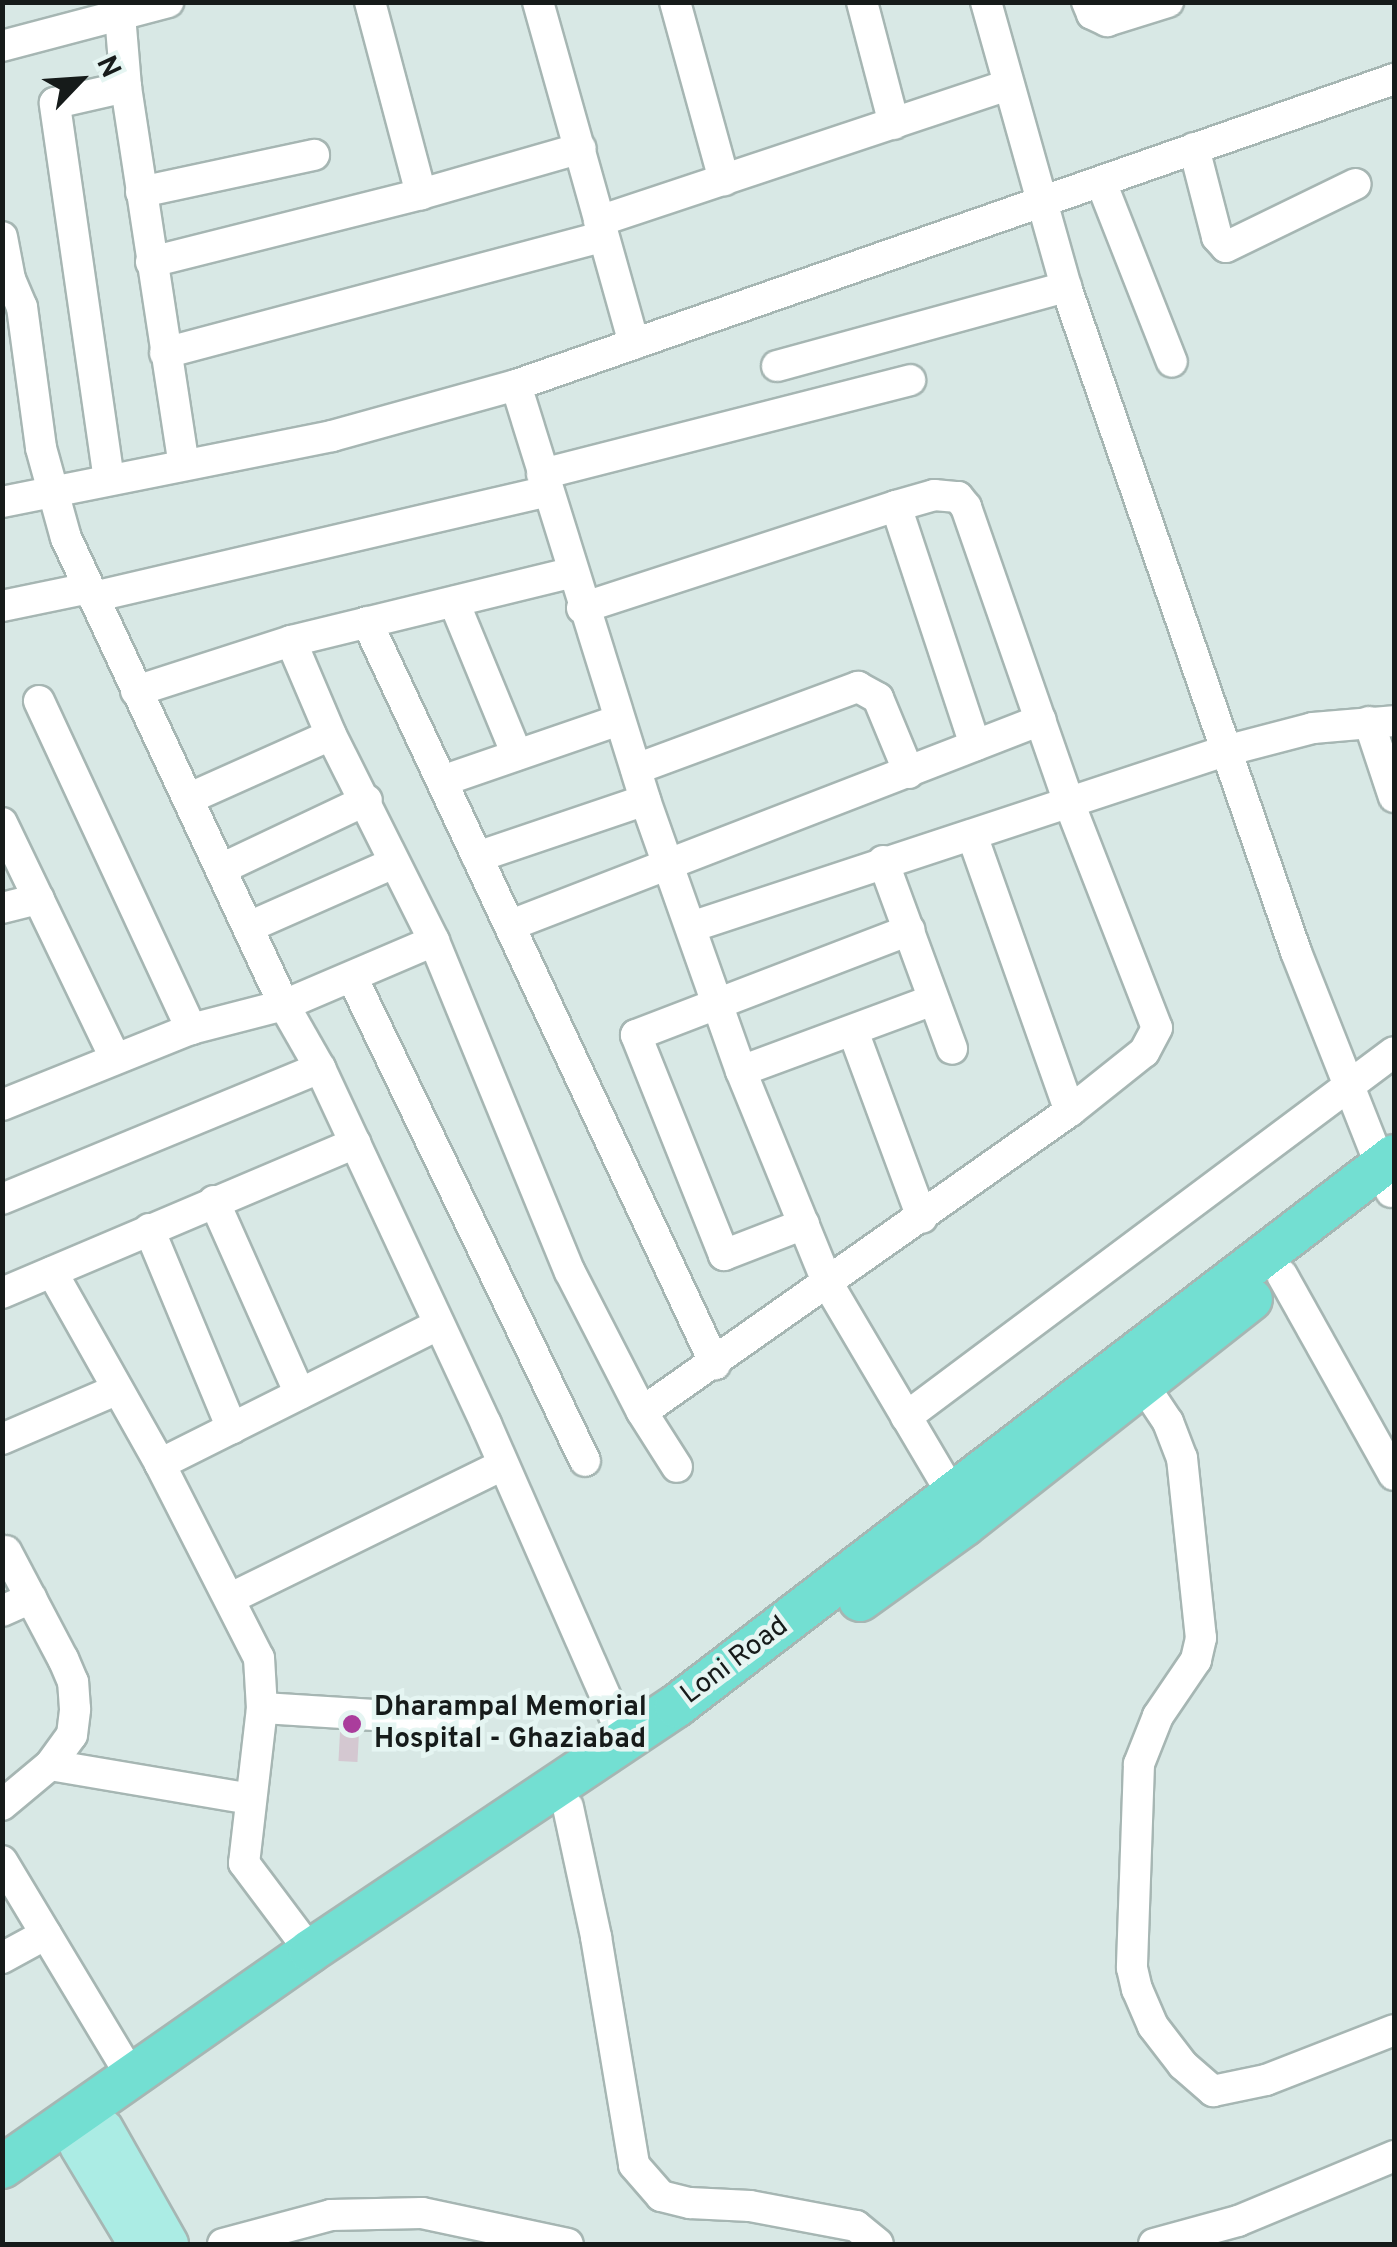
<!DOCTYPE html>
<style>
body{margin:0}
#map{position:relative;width:1397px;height:2247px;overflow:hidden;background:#d8e8e5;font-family:Overpass,sans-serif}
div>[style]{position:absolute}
.building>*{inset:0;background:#d4c8d1;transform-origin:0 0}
.roads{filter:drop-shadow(2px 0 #a6b6b3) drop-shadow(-2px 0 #a6b6b3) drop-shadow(0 2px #a6b6b3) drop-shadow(0 -2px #a6b6b3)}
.minor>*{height:30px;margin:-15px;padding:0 15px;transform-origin:15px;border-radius:15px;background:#fff}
.major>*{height:38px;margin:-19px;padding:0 19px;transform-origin:19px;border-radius:19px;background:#abece4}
.highway>*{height:42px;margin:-21px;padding:0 21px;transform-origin:21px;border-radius:21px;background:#73dfd2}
.dots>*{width:28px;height:28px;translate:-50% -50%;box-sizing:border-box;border:5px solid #e5f5f2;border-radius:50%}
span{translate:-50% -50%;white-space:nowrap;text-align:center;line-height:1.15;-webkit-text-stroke:9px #e5f5f2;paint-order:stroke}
.street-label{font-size:28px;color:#161b1a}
.poi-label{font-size:28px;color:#161b1a;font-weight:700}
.left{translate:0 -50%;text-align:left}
.frame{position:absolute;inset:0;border:5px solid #161b1a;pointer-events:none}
.north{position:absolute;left:30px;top:30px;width:100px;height:100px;-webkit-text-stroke:8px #e5f5f2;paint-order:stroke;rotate:65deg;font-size:28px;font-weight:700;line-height:40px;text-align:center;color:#161b1a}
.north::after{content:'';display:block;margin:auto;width:35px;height:45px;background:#161b1a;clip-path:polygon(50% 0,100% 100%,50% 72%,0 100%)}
</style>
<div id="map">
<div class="building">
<i style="left:340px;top:1732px;width:19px;height:29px;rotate:3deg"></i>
</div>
<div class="roads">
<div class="minor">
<i style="left:370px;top:2px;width:199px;rotate:75.1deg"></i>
<i style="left:538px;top:2px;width:355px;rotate:74.3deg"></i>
<i style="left:675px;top:2px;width:185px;rotate:74.6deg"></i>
<i style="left:862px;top:2px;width:126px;rotate:75.3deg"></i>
<i style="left:986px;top:2px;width:296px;rotate:74.3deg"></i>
<i style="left:1066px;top:287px;width:704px;rotate:70.92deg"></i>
<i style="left:1296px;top:952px;width:258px;rotate:68.4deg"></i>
<i style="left:1087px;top:2px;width:13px;rotate:67deg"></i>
<i style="left:1092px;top:14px;width:17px;rotate:25deg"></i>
<i style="left:1107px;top:21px;width:64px;rotate:-17.3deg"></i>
<i style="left:120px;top:15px;width:72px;rotate:85.2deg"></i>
<i style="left:126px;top:87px;width:381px;rotate:81.3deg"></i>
<i style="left:2px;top:46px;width:172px;rotate:-14.8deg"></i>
<i style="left:1194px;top:148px;width:92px;rotate:75.5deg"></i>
<i style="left:1217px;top:237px;width:13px;rotate:48deg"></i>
<i style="left:1226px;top:247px;width:144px;rotate:-25.9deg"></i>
<i style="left:1101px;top:182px;width:193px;rotate:68.5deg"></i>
<i style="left:141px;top:192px;width:177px;rotate:-12.1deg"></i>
<i style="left:599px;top:221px;width:431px;rotate:-18.4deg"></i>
<i style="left:2px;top:237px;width:43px;rotate:79.2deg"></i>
<i style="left:10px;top:279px;width:30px;rotate:67deg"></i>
<i style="left:22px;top:307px;width:142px;rotate:82.3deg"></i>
<i style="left:41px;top:448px;width:93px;rotate:74.5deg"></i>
<i style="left:66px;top:538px;width:515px;rotate:64.98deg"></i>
<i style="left:284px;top:1005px;width:73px;rotate:60.3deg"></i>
<i style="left:320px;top:1068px;width:393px;rotate:65deg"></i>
<i style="left:486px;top:1424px;width:346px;rotate:66.3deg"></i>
<i style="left:151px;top:262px;width:278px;rotate:-14.1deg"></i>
<i style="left:421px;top:194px;width:166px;rotate:-16deg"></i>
<i style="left:165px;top:353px;width:452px;rotate:-14.9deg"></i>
<i style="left:777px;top:366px;width:300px;rotate:-15.3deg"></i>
<i style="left:516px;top:385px;width:435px;rotate:72.7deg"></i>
<i style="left:645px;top:800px;width:288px;rotate:70.5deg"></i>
<i style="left:741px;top:1071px;width:230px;rotate:67.8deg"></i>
<i style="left:828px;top:1284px;width:244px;rotate:59.4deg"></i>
<i style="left:542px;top:474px;width:380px;rotate:-14.3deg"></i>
<i style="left:109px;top:480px;width:381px;rotate:-98.2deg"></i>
<i style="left:55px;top:103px;width:73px;rotate:-12.7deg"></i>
<i style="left:2px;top:502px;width:337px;rotate:-11.3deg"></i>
<i style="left:332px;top:436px;width:191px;rotate:-15.5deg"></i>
<i style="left:516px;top:385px;width:930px;rotate:-19.21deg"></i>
<i style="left:896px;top:506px;width:252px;rotate:71.7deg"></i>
<i style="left:93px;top:597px;width:466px;rotate:-13.1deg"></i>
<i style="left:454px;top:602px;width:165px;rotate:67.6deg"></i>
<i style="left:2px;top:606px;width:89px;rotate:-11.7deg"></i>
<i style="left:582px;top:608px;width:330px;rotate:-18deg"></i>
<i style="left:896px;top:506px;width:40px;rotate:-16deg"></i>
<i style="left:934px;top:495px;width:24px;rotate:5deg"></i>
<i style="left:958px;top:497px;width:13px;rotate:51deg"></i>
<i style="left:966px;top:507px;width:316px;rotate:70.8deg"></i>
<i style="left:1070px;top:805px;width:239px;rotate:68.7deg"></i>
<i style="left:1157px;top:1028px;width:27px;rotate:118deg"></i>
<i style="left:1144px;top:1052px;width:95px;rotate:141.4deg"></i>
<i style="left:1070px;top:1111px;width:523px;rotate:144.88deg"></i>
<i style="left:367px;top:622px;width:820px;rotate:64.87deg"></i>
<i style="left:291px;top:641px;width:102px;rotate:66.9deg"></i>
<i style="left:331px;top:735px;width:230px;rotate:63.4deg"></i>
<i style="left:434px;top:941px;width:358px;rotate:67.7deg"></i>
<i style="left:570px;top:1272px;width:157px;rotate:62.8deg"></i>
<i style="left:642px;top:1412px;width:65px;rotate:57.5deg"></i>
<i style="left:136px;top:691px;width:163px;rotate:-17.9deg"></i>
<i style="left:291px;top:641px;width:288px;rotate:-13.7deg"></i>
<i style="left:39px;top:701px;width:362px;rotate:65.1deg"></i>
<i style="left:1369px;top:722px;width:79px;rotate:71.6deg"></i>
<i style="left:636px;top:769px;width:237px;rotate:-20.3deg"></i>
<i style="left:858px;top:687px;width:23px;rotate:29deg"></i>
<i style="left:878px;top:698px;width:81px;rotate:67.5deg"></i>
<i style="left:442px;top:781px;width:187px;rotate:-19deg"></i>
<i style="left:190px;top:798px;width:154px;rotate:-24.1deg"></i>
<i style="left:2px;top:823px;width:261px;rotate:64.3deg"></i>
<i style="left:972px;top:835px;width:293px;rotate:70.5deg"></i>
<i style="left:477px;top:857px;width:177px;rotate:-18.7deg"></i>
<i style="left:883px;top:861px;width:200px;rotate:69.8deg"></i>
<i style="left:223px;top:868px;width:159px;rotate:-25.3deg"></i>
<i style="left:2px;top:908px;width:38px;rotate:-14deg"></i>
<i style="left:511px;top:925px;width:568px;rotate:-21.15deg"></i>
<i style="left:251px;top:926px;width:156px;rotate:-23.8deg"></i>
<i style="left:691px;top:927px;width:562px;rotate:-18.24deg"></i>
<i style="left:1225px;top:751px;width:91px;rotate:-14.6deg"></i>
<i style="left:1313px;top:728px;width:81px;rotate:-4.9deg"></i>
<i style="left:352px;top:977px;width:537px;rotate:64.29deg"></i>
<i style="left:853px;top:1031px;width:199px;rotate:69.7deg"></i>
<i style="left:741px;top:1071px;width:205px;rotate:-20.3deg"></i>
<i style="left:2px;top:1105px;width:204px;rotate:-21.9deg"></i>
<i style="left:191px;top:1029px;width:96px;rotate:-14.5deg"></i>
<i style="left:284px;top:1005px;width:163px;rotate:-23.1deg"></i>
<i style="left:2px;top:1199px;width:344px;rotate:-22.4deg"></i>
<i style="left:214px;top:1201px;width:211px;rotate:66deg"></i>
<i style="left:804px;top:1224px;width:86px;rotate:158.8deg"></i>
<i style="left:724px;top:1255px;width:237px;rotate:-111.8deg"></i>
<i style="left:636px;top:1035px;width:293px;rotate:-21deg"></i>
<i style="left:149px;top:1229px;width:216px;rotate:67.4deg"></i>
<i style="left:52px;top:1272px;width:220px;rotate:60.6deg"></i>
<i style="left:160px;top:1464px;width:218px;rotate:63deg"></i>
<i style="left:259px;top:1658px;width:50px;rotate:86.6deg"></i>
<i style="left:262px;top:1708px;width:156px;rotate:96.6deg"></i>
<i style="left:244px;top:1863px;width:110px;rotate:53.1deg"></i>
<i style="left:1282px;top:1275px;width:229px;rotate:60.8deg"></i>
<i style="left:2px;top:1293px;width:384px;rotate:-23deg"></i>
<i style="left:1134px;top:1371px;width:61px;rotate:56.3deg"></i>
<i style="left:1168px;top:1422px;width:39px;rotate:69deg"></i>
<i style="left:1182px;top:1458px;width:181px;rotate:84deg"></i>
<i style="left:1201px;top:1638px;width:23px;rotate:103deg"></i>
<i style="left:1196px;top:1660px;width:68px;rotate:124.2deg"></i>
<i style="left:1158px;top:1716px;width:52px;rotate:111.6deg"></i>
<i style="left:1139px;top:1764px;width:204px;rotate:92deg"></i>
<i style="left:1132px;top:1968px;width:22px;rotate:77deg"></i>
<i style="left:1137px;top:1989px;width:40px;rotate:66.6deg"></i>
<i style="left:1153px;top:2026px;width:49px;rotate:52.4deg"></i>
<i style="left:1183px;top:2065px;width:40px;rotate:41deg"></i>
<i style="left:1213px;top:2091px;width:54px;rotate:-11.7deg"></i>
<i style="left:1266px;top:2080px;width:137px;rotate:-21.3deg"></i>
<i style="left:906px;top:1417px;width:609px;rotate:-36.79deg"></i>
<i style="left:2px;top:1439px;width:124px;rotate:-23.3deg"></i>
<i style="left:160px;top:1464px;width:312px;rotate:-26.6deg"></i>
<i style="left:231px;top:1598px;width:303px;rotate:-26.1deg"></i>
<i style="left:2px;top:1611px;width:32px;rotate:-24deg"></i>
<i style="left:262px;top:1708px;width:205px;rotate:3.6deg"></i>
<i style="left:50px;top:1765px;width:203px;rotate:9.6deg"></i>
<i style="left:2px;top:1805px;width:62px;rotate:-39.8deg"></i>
<i style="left:50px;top:1765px;width:37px;rotate:-54deg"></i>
<i style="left:72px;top:1735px;width:26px;rotate:-83deg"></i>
<i style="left:75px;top:1709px;width:27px;rotate:-94deg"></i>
<i style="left:73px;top:1682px;width:25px;rotate:-113deg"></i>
<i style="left:63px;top:1659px;width:122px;rotate:-117.8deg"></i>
<i style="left:568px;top:1807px;width:133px;rotate:77.8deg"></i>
<i style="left:596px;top:1937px;width:231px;rotate:80.5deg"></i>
<i style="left:634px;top:2165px;width:41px;rotate:48.9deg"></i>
<i style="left:661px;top:2196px;width:30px;rotate:14deg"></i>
<i style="left:690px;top:2203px;width:60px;rotate:2.9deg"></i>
<i style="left:750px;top:2206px;width:108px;rotate:10.7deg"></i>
<i style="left:856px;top:2226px;width:28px;rotate:39deg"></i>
<i style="left:2px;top:1861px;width:252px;rotate:59deg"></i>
<i style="left:2px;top:1958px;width:50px;rotate:-28.6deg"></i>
<i style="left:223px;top:2244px;width:112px;rotate:-15deg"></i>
<i style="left:331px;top:2215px;width:91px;rotate:-1.3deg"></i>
<i style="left:422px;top:2213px;width:149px;rotate:12deg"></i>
<i style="left:1154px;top:2244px;width:87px;rotate:-15.3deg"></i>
<i style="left:1238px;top:2221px;width:169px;rotate:-22.6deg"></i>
</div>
<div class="major">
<i style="left:104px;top:2129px;width:132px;rotate:60.5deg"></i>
<i style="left:79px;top:2146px;width:114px;rotate:59deg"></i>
</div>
<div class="highway">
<i style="left:860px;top:1600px;width:128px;rotate:-35.8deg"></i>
<i style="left:964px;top:1525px;width:365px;rotate:-38.2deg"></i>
<i style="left:2px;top:2167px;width:376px;rotate:-35deg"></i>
<i style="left:310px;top:1951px;width:440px;rotate:-33.8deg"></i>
<i style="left:676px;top:1706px;width:904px;rotate:-37.45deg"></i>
</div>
</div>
<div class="dots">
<i style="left:352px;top:1724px;background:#aa3d9c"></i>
</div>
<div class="street-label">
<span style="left:735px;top:1661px;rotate:-37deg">Loni Road</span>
</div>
<div class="poi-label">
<span class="left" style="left:374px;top:1724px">Dharampal Memorial<br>Hospital - Ghaziabad</span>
</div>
<div class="frame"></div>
<div class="north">N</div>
</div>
